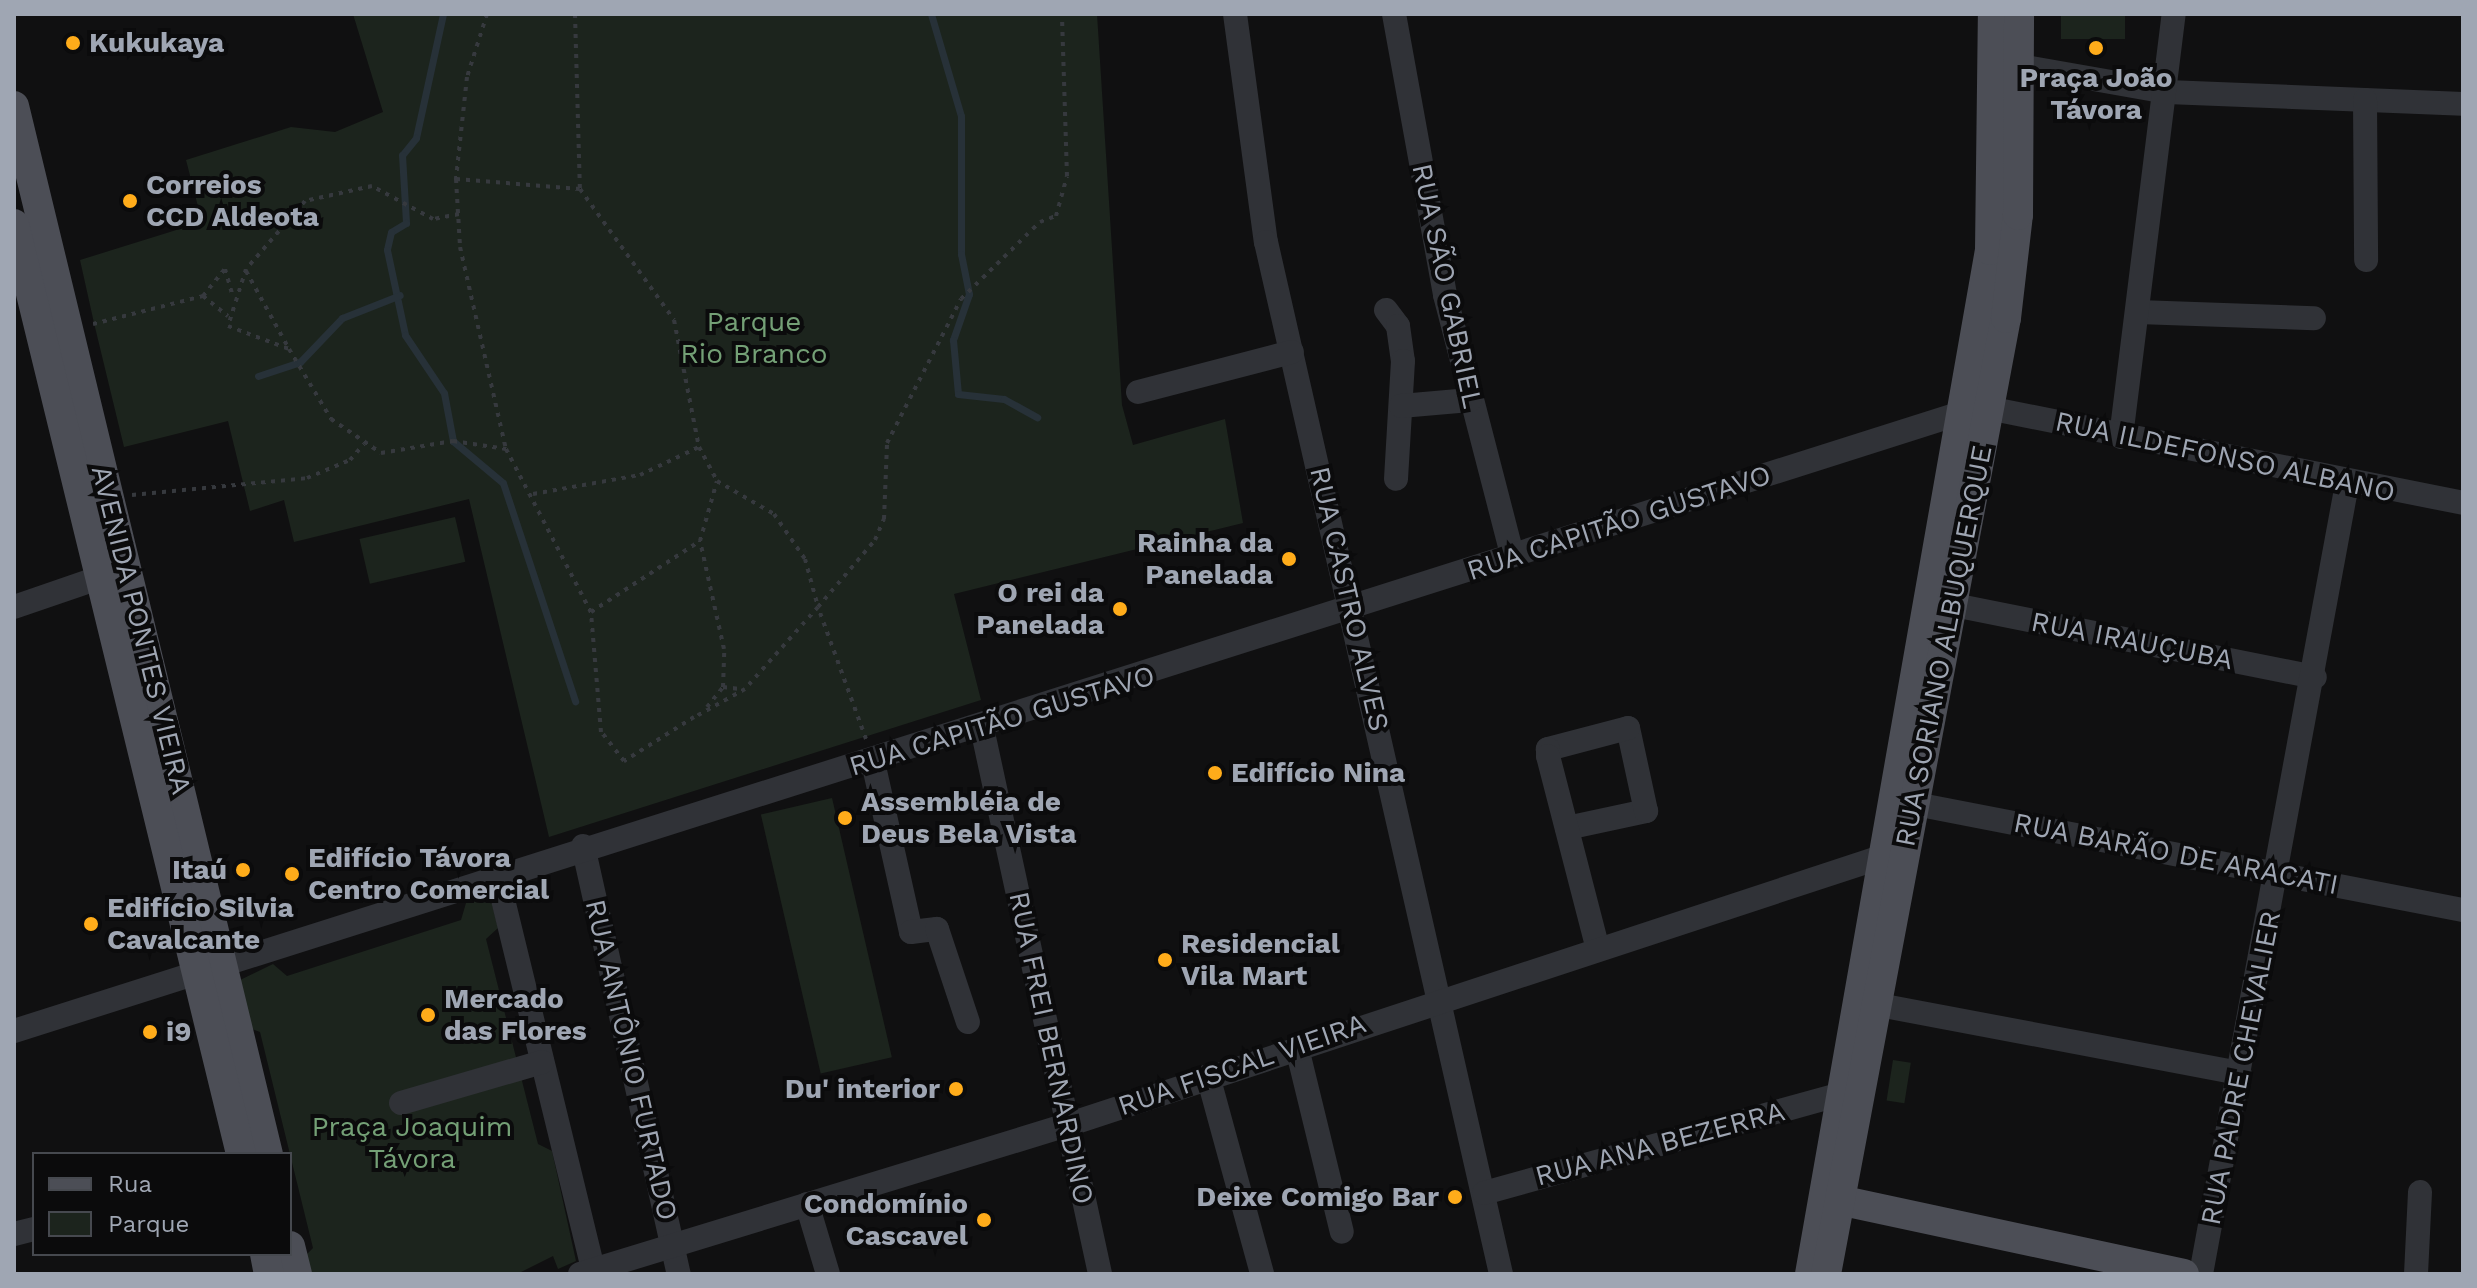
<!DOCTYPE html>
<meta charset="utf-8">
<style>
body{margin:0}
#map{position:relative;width:2477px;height:1288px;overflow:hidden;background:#101011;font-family:"Work Sans",sans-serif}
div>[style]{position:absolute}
.green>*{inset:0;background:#1c241d;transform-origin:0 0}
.stream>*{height:7px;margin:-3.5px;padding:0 3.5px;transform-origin:3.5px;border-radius:3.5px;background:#273138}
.path>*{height:4px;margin-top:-2px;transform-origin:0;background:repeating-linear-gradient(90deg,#36393e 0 4px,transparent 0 10px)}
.minor>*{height:24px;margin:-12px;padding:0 12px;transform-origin:12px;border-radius:12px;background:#303237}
.major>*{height:30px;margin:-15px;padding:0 15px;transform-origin:15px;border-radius:15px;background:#4c4e56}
.dots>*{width:22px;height:22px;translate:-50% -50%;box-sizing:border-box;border:4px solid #0b0b0c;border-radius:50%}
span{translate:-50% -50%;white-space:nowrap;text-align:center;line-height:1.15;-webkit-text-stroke:8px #0b0b0c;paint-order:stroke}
.poi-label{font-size:28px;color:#9fa6b3;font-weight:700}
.left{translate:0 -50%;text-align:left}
.right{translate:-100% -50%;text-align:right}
.street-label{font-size:28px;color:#9fa6b3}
.park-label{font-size:28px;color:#74a076}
.frame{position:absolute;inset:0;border:16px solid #9fa6b3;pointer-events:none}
.legend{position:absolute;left:32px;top:1152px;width:260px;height:104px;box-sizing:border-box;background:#0b0b0c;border:2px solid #46494f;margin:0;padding:10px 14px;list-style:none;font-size:24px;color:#9fa6b3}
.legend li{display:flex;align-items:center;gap:16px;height:40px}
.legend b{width:40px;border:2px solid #46494f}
</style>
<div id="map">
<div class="green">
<i style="clip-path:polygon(353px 14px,1097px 14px,1122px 405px,1133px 445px,1225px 419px,1243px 523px,954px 594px,981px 700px,549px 837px,469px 499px,294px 542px,284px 500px,250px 511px,228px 421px,124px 447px,94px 323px,80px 260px,202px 222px,186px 160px,291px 127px,335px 132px,383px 112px)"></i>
<i style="left:2061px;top:14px;width:64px;height:25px"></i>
<i style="left:455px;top:517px;width:46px;height:98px;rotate:77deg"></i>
<i style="left:832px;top:798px;width:266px;height:73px;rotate:77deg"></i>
<i style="clip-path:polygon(481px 898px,492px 904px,498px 928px,486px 939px,538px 1144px,552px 1151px,576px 1261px,558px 1269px,553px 1256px,517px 1274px,309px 1274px,304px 1257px,313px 1248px,260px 1032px,247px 1027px,238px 981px,273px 964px,287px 976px,461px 920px,466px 903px)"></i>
<i style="left:1893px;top:1060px;width:18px;height:41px;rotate:9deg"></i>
</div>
<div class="stream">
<i style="left:443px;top:14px;width:127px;rotate:102.3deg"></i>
<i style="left:416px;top:138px;width:22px;rotate:129deg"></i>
<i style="left:402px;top:155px;width:68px;rotate:86.6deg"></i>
<i style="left:406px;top:223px;width:17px;rotate:149deg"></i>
<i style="left:391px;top:232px;width:18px;rotate:103deg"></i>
<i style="left:387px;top:250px;width:87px;rotate:78deg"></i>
<i style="left:405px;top:335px;width:70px;rotate:56.1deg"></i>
<i style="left:444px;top:393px;width:49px;rotate:79.4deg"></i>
<i style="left:453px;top:441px;width:65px;rotate:40deg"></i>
<i style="left:503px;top:483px;width:230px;rotate:71.7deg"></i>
<i style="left:931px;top:14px;width:106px;rotate:73.6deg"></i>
<i style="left:961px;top:116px;width:138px;rotate:90deg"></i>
<i style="left:961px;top:254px;width:41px;rotate:78.7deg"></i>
<i style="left:969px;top:294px;width:49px;rotate:109.2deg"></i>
<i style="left:953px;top:340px;width:54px;rotate:84.7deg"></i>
<i style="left:958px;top:394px;width:46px;rotate:6.2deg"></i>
<i style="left:1004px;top:399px;width:38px;rotate:29deg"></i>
<i style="left:258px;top:376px;width:44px;rotate:-18.4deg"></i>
<i style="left:300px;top:362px;width:61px;rotate:-46.3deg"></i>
<i style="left:342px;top:318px;width:62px;rotate:-21.6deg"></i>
</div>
<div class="path">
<i style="left:487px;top:14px;width:66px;rotate:107.6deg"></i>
<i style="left:467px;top:77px;width:103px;rotate:96.2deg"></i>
<i style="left:456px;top:179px;width:68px;rotate:86.6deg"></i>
<i style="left:460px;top:247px;width:207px;rotate:77.2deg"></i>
<i style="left:506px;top:449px;width:184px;rotate:62.5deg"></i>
<i style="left:575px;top:14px;width:175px;rotate:88.4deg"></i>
<i style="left:580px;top:189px;width:161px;rotate:54.3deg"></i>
<i style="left:674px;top:320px;width:129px;rotate:78.9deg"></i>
<i style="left:699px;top:447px;width:38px;rotate:62deg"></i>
<i style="left:717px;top:481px;width:66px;rotate:30.1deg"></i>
<i style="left:774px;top:514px;width:55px;rotate:55.4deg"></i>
<i style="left:805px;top:559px;width:50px;rotate:74.8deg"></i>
<i style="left:818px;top:607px;width:110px;rotate:131.7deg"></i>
<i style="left:745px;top:689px;width:57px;rotate:150.8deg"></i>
<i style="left:456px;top:179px;width:124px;rotate:4.6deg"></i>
<i style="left:459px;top:214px;width:26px;rotate:169deg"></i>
<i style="left:433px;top:219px;width:69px;rotate:-151.6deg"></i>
<i style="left:372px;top:186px;width:69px;rotate:167.4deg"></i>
<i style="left:305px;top:201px;width:90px;rotate:130.9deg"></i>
<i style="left:246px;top:269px;width:60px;rotate:107.5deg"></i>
<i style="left:228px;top:326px;width:65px;rotate:20.7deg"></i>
<i style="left:289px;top:349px;width:82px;rotate:59deg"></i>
<i style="left:331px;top:419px;width:60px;rotate:34.2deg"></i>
<i style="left:381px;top:453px;width:73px;rotate:-9.5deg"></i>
<i style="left:453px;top:441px;width:54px;rotate:8.6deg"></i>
<i style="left:246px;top:271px;width:87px;rotate:61.1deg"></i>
<i style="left:203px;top:296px;width:32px;rotate:39deg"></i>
<i style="left:93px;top:324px;width:114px;rotate:-14.3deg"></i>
<i style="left:203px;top:296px;width:35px;rotate:-51deg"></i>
<i style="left:225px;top:269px;width:29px;rotate:74deg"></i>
<i style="left:533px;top:494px;width:109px;rotate:-10.1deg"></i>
<i style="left:640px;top:475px;width:65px;rotate:-25.4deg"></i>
<i style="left:132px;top:495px;width:176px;rotate:-5.5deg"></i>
<i style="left:307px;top:478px;width:47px;rotate:-22.7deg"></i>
<i style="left:350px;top:460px;width:21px;rotate:-49deg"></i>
<i style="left:723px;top:687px;width:17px;rotate:7deg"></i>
<i style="left:707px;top:707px;width:26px;rotate:-51deg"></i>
<i style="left:723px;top:687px;width:38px;rotate:-88deg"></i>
<i style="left:724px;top:649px;width:111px;rotate:-102.5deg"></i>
<i style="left:700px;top:541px;width:62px;rotate:-74.2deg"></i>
<i style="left:694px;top:717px;width:83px;rotate:147.8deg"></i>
<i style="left:624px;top:761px;width:37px;rotate:-128deg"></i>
<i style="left:601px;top:732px;width:120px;rotate:-94.8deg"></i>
<i style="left:591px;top:612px;width:130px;rotate:-33.1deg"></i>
<i style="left:866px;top:739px;width:140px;rotate:-110deg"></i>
<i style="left:818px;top:607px;width:88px;rotate:-49.6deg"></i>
<i style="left:875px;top:540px;width:23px;rotate:-67deg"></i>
<i style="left:884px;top:519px;width:76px;rotate:-87.7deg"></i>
<i style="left:887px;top:443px;width:162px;rotate:-62.8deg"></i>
<i style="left:961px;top:299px;width:110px;rotate:-44.3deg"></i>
<i style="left:1040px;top:222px;width:17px;rotate:-21deg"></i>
<i style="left:1056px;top:216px;width:41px;rotate:-74.6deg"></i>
<i style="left:1067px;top:176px;width:162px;rotate:-91.8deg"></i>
</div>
<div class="minor">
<i style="left:1235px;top:14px;width:230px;rotate:82.3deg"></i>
<i style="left:1266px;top:242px;width:1058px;rotate:77.17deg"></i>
<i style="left:1394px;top:14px;width:286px;rotate:79.7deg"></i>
<i style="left:1445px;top:295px;width:268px;rotate:75.5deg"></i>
<i style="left:2020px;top:66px;width:149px;rotate:10deg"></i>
<i style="left:2167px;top:92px;width:296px;rotate:2.3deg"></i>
<i style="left:2365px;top:100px;width:160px;rotate:89.6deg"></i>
<i style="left:1386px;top:310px;width:20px;rotate:53deg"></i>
<i style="left:1398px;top:326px;width:35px;rotate:82deg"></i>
<i style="left:1403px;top:361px;width:118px;rotate:93.4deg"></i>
<i style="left:2138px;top:312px;width:176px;rotate:2deg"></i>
<i style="left:1138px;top:392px;width:159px;rotate:-14.6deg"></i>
<i style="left:1401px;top:406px;width:69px;rotate:-5deg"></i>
<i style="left:2121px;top:437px;width:426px;rotate:-82.9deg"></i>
<i style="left:1949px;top:604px;width:373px;rotate:11.3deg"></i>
<i style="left:14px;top:607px;width:92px;rotate:-19deg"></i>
<i style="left:982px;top:728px;width:559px;rotate:77.8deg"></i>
<i style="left:873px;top:762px;width:174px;rotate:77.4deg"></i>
<i style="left:911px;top:932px;width:26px;rotate:-7deg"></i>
<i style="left:937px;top:929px;width:98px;rotate:71.6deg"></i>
<i style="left:1900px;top:801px;width:573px;rotate:10.96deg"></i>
<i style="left:1567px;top:828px;width:81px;rotate:-12.1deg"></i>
<i style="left:1646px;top:811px;width:85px;rotate:-102.2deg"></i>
<i style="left:1628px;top:728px;width:83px;rotate:165.3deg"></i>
<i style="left:1548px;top:749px;width:7px;rotate:90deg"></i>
<i style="left:1548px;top:756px;width:199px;rotate:75.5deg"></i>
<i style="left:583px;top:846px;width:439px;rotate:77.4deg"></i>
<i style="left:497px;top:875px;width:406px;rotate:76.3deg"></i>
<i style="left:1879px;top:1005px;width:367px;rotate:10.7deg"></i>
<i style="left:14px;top:1031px;width:2043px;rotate:-17.61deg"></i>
<i style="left:1961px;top:413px;width:27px;rotate:-10deg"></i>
<i style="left:1988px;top:408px;width:484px;rotate:11.3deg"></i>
<i style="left:1297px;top:1048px;width:189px;rotate:76.3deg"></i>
<i style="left:1208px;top:1076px;width:205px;rotate:74.7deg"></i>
<i style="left:401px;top:1103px;width:147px;rotate:-16.2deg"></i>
<i style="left:1484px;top:1193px;width:366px;rotate:-15.5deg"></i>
<i style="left:807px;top:1204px;width:73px;rotate:73.3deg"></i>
<i style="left:14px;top:1234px;width:21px;rotate:-14deg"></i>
<i style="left:580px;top:1274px;width:509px;rotate:-17.01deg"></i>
<i style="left:1067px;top:1125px;width:854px;rotate:-18.22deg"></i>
<i style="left:1878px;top:858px;width:22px;rotate:10deg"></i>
<i style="left:2201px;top:1274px;width:803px;rotate:-79.53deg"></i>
<i style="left:2416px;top:1274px;width:82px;rotate:-87.2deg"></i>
</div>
<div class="major">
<i style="left:14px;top:106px;width:1078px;rotate:76.38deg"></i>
<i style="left:14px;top:224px;width:957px;rotate:76.28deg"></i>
<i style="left:1825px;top:1197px;width:367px;rotate:12.1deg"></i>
<i style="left:290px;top:1246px;width:29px;rotate:76deg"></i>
<i style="left:265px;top:1254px;width:20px;rotate:79deg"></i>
<i style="left:1810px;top:1274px;width:1040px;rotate:-80.03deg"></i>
<i style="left:1990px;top:250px;width:236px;rotate:-89.3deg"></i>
<i style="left:1826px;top:1274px;width:973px;rotate:-79.34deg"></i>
<i style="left:2006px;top:318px;width:104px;rotate:-83.4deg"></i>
<i style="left:2018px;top:215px;width:201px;rotate:-89.7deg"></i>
</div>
<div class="dots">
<i style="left:73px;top:43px;background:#ffac1a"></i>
<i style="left:2096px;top:48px;background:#ffac1a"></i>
<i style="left:130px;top:201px;background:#ffac1a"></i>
<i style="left:1289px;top:559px;background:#ffac1a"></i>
<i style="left:1120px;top:609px;background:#ffac1a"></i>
<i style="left:1215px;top:773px;background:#ffac1a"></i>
<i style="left:845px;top:818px;background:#ffac1a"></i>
<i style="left:243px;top:870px;background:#ffac1a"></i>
<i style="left:292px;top:874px;background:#ffac1a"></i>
<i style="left:91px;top:924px;background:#ffac1a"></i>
<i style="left:1165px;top:960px;background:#ffac1a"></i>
<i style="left:428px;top:1015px;background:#ffac1a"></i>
<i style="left:150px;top:1032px;background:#ffac1a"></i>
<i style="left:956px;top:1089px;background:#ffac1a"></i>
<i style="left:1455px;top:1197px;background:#ffac1a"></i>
<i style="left:984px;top:1220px;background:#ffac1a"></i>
</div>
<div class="poi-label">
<span class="left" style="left:89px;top:43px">Kukukaya</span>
<span style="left:2096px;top:94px">Praça João<br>Távora</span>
<span class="left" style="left:146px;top:201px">Correios<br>CCD Aldeota</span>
<span class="right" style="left:1273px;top:559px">Rainha da<br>Panelada</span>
<span class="right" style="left:1104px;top:609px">O rei da<br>Panelada</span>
<span class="left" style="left:1231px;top:773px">Edifício Nina</span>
<span class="left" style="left:861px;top:818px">Assembléia de<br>Deus Bela Vista</span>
<span class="left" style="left:308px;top:874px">Edifício Távora<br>Centro Comercial</span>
<span class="right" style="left:227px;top:870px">Itaú</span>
<span class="left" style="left:107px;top:924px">Edifício Silvia<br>Cavalcante</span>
<span class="left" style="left:1181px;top:960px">Residencial<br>Vila Mart</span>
<span class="left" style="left:444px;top:1015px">Mercado<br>das Flores</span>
<span class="left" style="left:166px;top:1032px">i9</span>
<span class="right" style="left:940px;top:1089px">Du' interior</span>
<span class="right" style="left:1439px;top:1197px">Deixe Comigo Bar</span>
<span class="right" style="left:968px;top:1220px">Condomínio<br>Cascavel</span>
</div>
<div class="street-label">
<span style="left:1447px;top:286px;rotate:78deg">RUA SÃO GABRIEL</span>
<span style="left:2225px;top:457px;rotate:12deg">RUA ILDEFONSO ALBANO</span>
<span style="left:1619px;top:523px;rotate:-18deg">RUA CAPITÃO GUSTAVO</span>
<span style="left:1349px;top:599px;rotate:77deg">RUA CASTRO ALVES</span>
<span style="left:141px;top:630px;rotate:76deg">AVENIDA PONTES VIEIRA</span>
<span style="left:2132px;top:641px;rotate:11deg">RUA IRAUÇUBA</span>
<span style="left:1944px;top:646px;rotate:-79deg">RUA SORIANO ALBUQUERQUE</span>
<span style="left:1002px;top:721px;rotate:-17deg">RUA CAPITÃO GUSTAVO</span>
<span style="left:2176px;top:854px;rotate:11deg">RUA BARÃO DE ARACATI</span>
<span style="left:1051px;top:1048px;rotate:78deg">RUA FREI BERNARDINO</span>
<span style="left:631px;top:1060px;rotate:77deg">RUA ANTÔNIO FURTADO</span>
<span style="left:1242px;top:1065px;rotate:-19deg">RUA FISCAL VIEIRA</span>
<span style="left:2241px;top:1068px;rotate:-79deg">RUA PADRE CHEVALIER</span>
<span style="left:1660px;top:1144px;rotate:-15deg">RUA ANA BEZERRA</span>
</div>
<div class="park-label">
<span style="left:754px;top:338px">Parque<br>Rio Branco</span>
<span style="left:412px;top:1143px">Praça Joaquim<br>Távora</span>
</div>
<div class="frame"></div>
<ul class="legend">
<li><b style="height:10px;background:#4c4e56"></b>Rua</li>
<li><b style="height:22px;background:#1c241d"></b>Parque</li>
</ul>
</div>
